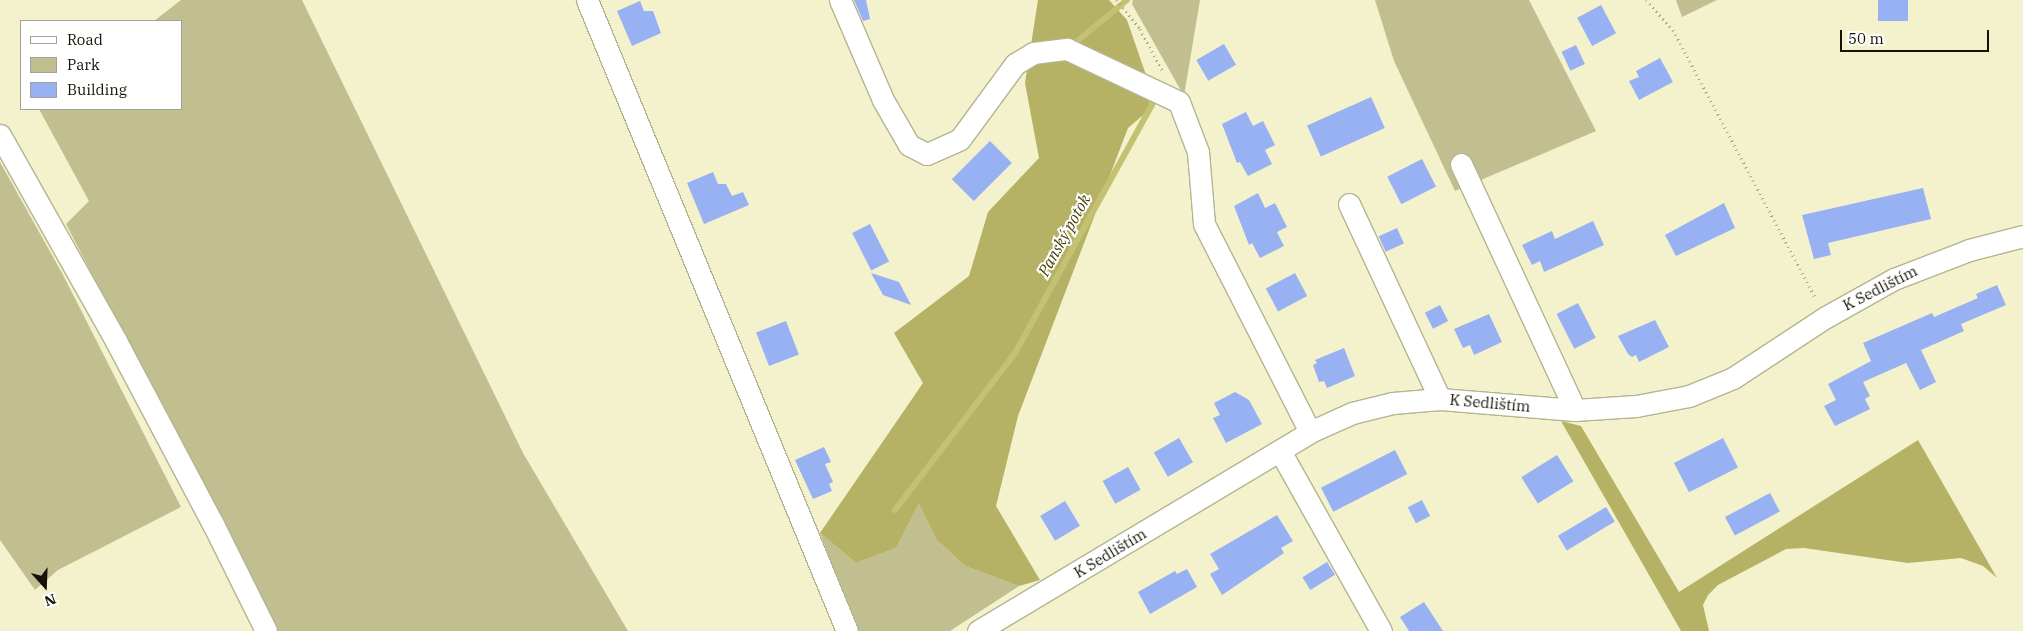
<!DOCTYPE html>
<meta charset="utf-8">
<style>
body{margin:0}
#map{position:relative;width:2023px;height:631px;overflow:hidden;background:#f3f2cc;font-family:"IBM Plex Serif",serif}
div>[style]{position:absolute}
.green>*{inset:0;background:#c1bf90}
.forest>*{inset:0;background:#b6b265}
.stream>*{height:6px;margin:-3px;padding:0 3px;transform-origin:3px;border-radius:3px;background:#c4c173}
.building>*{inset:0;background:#97b1f3;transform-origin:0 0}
.path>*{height:3px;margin-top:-1.5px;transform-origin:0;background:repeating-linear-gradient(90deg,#a8a789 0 1px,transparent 0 5px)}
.roads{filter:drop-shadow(1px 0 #b5b490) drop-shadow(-1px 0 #b5b490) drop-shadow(0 1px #b5b490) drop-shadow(0 -1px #b5b490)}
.street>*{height:21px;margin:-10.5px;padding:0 10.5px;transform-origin:10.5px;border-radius:10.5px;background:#fff}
span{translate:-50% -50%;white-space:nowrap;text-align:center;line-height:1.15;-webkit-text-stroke:4px #fff;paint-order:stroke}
.street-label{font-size:15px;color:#141306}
.water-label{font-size:16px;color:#474304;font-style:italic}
.legend{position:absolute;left:20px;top:20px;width:162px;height:90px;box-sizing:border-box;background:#fff;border:1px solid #a1a19b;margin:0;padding:6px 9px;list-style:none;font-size:15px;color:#141306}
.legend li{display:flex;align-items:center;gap:10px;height:25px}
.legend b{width:25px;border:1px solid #a1a19b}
.north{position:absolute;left:20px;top:561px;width:50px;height:50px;-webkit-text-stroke:4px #fff;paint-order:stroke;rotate:160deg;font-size:14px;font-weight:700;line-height:20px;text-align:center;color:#141306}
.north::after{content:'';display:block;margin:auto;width:18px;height:22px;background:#141306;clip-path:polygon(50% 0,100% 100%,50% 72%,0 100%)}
.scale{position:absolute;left:1840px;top:30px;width:149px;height:22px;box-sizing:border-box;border:2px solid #141306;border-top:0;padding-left:6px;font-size:15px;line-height:18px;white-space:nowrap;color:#141306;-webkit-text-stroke:4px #fff;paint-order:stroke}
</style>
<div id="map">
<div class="green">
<i style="clip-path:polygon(181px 0,302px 0,523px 453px,628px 631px,276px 631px,66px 224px,89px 201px,39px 109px,181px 109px,181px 21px,154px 21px)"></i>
<i style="clip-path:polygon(1133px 0,1200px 0,1184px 96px,1132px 4px)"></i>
<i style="clip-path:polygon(1375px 0,1529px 0,1596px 131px,1455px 191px,1394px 61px)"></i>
<i style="clip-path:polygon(1676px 0,1717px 0,1682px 17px)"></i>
<i style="clip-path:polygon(0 162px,62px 273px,181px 507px,58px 570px,35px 590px,0 540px)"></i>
<i style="clip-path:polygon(919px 502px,936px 539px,965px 566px,1019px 586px,950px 631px,858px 631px,820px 533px,856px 563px,896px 548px)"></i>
</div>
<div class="forest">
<i style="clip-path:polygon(1038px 0,1109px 0,1127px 20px,1156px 104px,1128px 128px,1018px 416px,996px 506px,1040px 580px,1019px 586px,965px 566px,936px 539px,919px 503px,896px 548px,856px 563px,820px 533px,923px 383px,894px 333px,969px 276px,988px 212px,1039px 158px,1025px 83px)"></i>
<i style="clip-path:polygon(1561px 421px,1581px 426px,1679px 592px,1918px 440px,1997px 578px,1983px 566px,1961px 558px,1908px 563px,1804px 548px,1786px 549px,1718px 585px,1708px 595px,1703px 605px,1709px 631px,1681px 631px)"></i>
</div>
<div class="stream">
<i style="left:1080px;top:46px;width:6px;rotate:-149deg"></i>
<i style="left:1075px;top:43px;width:67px;rotate:-39.6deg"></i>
<i style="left:895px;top:510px;width:198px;rotate:-52.6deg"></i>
<i style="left:1015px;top:353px;width:283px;rotate:-61.1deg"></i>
<i style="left:1152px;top:105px;width:13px;rotate:-108deg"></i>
</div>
<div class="building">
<i style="clip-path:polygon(854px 0,866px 0,870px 19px,863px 21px)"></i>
<i style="left:1878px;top:0;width:30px;height:21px"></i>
<i style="clip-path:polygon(640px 1px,644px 11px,653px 11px,661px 33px,632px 46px,617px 11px)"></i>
<i style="left:1601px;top:5px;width:32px;height:27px;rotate:62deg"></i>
<i style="left:1224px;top:44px;width:24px;height:32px;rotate:60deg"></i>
<i style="left:1576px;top:45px;width:21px;height:16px;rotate:65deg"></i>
<i style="clip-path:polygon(1660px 58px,1673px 82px,1639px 100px,1629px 81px,1639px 77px,1636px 71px)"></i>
<i style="left:1371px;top:97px;width:34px;height:70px;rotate:66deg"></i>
<i style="clip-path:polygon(1246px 112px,1253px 126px,1263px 121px,1275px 145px,1265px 150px,1272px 164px,1248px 176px,1240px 162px,1237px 163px,1222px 124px)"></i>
<i style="left:990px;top:141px;width:31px;height:54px;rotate:45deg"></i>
<i style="left:1422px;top:159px;width:31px;height:39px;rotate:63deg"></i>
<i style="clip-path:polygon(713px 172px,718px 184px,726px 184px,732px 196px,743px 192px,749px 205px,704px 224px,687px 183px)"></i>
<i style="clip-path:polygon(1923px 188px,1931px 219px,1828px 243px,1831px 255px,1814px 259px,1802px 215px)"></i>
<i style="clip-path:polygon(1258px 193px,1265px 208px,1275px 203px,1287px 227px,1277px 232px,1284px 246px,1260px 258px,1252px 243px,1249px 245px,1234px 206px)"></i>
<i style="clip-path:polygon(1724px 203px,1735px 228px,1676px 256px,1665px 235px)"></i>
<i style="clip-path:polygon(1593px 221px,1604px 245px,1544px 272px,1540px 261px,1532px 265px,1522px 245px,1552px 231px,1555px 239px)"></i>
<i style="left:870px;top:224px;width:42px;height:20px;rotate:63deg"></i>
<i style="left:1397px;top:228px;width:17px;height:20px;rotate:66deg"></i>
<i style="clip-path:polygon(871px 273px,899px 282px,911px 305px,883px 295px)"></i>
<i style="left:1295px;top:273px;width:26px;height:33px;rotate:62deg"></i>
<i style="clip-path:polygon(1997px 285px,2006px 305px,1961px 324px,1964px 331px,1921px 350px,1936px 382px,1920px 390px,1906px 363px,1863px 382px,1870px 396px,1865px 399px,1870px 409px,1835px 426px,1824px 406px,1836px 400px,1828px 384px,1871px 361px,1863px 343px,1932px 313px,1934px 317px,1978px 298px,1976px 294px)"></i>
<i style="left:1578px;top:303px;width:39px;height:24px;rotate:63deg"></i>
<i style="left:1440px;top:305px;width:18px;height:17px;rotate:63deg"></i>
<i style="clip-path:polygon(1489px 314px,1502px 342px,1474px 355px,1470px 345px,1463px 348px,1454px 329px)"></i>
<i style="clip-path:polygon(1655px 320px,1669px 347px,1639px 362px,1636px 355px,1632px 357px,1628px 354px,1618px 336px)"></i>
<i style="left:786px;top:321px;width:36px;height:32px;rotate:69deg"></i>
<i style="clip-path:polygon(1344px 348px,1355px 376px,1327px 388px,1324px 381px,1319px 382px,1313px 365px,1317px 363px,1315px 360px)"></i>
<i style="clip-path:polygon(1235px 392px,1249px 400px,1262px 424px,1226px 443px,1213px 418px,1220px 415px,1214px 403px)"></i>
<i style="left:1179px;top:438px;width:28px;height:29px;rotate:60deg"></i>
<i style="left:1723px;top:438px;width:33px;height:55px;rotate:63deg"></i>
<i style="clip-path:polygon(824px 447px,831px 462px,825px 464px,833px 482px,829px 484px,832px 491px,813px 499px,795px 460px)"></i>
<i style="left:1395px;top:450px;width:27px;height:83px;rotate:63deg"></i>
<i style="left:1557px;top:455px;width:31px;height:42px;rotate:58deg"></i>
<i style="left:1128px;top:467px;width:26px;height:29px;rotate:61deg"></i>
<i style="left:1770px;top:493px;width:21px;height:51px;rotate:62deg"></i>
<i style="left:1422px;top:500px;width:18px;height:16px;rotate:63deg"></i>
<i style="left:1065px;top:501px;width:29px;height:29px;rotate:59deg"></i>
<i style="left:1606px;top:507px;width:17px;height:56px;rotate:59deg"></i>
<i style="clip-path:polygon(1277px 515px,1293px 541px,1281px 548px,1284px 553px,1222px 595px,1210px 574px,1219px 569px,1210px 554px)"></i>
<i style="left:1327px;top:562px;width:15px;height:29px;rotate:58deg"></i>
<i style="clip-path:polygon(1187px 569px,1197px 587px,1150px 614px,1138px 592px,1175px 571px,1177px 574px)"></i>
<i style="clip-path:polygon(1424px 602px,1443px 631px,1409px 631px,1400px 617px)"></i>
</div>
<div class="path">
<i style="left:1116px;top:0;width:38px;rotate:50deg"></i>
<i style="left:1140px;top:29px;width:49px;rotate:61.9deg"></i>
<i style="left:1646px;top:0;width:40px;rotate:48deg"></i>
<i style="left:1673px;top:30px;width:305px;rotate:62deg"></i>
</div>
<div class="roads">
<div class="street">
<i style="left:587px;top:0;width:682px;rotate:67.61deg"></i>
<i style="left:840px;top:0;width:109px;rotate:66.7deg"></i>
<i style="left:883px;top:100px;width:52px;rotate:60deg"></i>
<i style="left:909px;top:145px;width:20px;rotate:27deg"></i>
<i style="left:927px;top:154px;width:36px;rotate:-24deg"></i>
<i style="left:960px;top:139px;width:93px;rotate:-53.7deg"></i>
<i style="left:1015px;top:64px;width:21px;rotate:-31deg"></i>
<i style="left:1033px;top:53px;width:34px;rotate:-7deg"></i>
<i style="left:1067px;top:49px;width:124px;rotate:25.3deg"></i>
<i style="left:1179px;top:102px;width:53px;rotate:69.2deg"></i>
<i style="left:1198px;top:152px;width:72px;rotate:85.2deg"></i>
<i style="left:1204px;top:224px;width:233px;rotate:63deg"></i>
<i style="left:0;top:135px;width:236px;rotate:60.6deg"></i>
<i style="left:116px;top:341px;width:207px;rotate:62.1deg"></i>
<i style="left:213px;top:524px;width:119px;rotate:63.6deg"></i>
<i style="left:1461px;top:164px;width:271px;rotate:65.1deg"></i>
<i style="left:1349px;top:204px;width:215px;rotate:65deg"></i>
<i style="left:1280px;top:451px;width:206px;rotate:60.7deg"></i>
<i style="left:978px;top:631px;width:387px;rotate:-30.9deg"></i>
<i style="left:1310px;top:432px;width:46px;rotate:-24.3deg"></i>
<i style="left:1352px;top:413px;width:42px;rotate:-13.7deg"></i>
<i style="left:1393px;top:403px;width:47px;rotate:-4.9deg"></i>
<i style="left:1440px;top:399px;width:135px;rotate:4.7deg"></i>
<i style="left:1575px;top:410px;width:61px;rotate:-3.8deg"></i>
<i style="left:1636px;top:406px;width:54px;rotate:-10.7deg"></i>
<i style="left:1689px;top:396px;width:48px;rotate:-22.2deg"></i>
<i style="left:1733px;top:378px;width:111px;rotate:-33.3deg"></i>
<i style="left:1826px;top:317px;width:78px;rotate:-29.2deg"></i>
<i style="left:1894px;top:279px;width:80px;rotate:-21.1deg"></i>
<i style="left:1969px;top:250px;width:56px;rotate:-14.5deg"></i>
</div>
</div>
<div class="street-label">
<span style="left:1880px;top:288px;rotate:-27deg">K Sedlištím</span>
<span style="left:1490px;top:403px;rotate:5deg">K Sedlištím</span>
<span style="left:1110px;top:553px;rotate:-31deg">K Sedlištím</span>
</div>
<div class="water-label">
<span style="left:1064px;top:235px;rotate:-61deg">Panský potok</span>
</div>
<ul class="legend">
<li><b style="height:6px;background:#fff"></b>Road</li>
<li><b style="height:14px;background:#c1bf90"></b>Park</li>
<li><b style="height:14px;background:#97b1f3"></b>Building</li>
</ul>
<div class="north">N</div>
<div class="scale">50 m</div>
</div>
